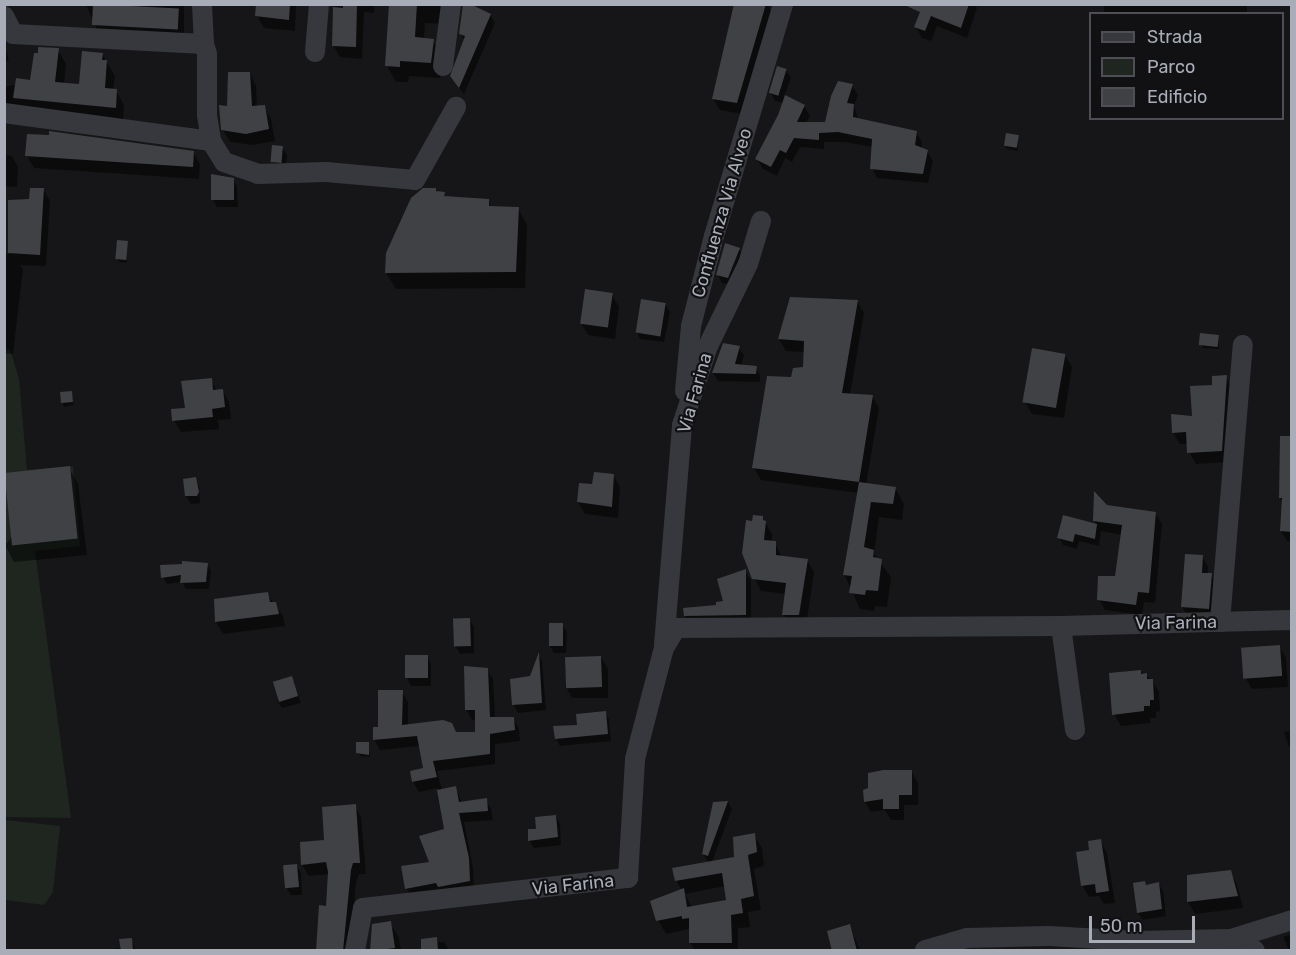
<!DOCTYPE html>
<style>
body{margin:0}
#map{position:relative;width:1296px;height:955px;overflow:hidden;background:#161618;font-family:Rubik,sans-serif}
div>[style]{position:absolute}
.green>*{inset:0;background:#1e261f}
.shadow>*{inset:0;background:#0007;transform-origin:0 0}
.building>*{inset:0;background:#404145;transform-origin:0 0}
.minor>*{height:20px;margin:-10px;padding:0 10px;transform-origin:10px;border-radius:10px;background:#37383d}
span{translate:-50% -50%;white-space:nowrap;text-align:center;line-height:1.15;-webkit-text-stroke:4.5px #111113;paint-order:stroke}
.street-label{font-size:18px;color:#a8adb8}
.frame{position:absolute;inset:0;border:6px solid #a8adb8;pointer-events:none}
.legend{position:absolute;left:1089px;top:12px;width:195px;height:108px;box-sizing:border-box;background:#111113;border:2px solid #4d4f55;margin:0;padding:8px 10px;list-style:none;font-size:18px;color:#a8adb8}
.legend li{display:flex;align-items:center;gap:12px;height:30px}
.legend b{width:30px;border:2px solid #4d4f55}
.scale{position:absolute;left:1089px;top:916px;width:106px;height:27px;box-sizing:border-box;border:3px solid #a8adb8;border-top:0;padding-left:8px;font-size:18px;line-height:21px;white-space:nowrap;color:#a8adb8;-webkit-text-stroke:4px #111113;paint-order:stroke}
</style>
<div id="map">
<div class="green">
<i style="clip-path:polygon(5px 349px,10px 349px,19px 379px,27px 470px,73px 466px,80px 546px,35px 551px,71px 818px,5px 817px)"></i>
<i style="clip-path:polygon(5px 820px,60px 826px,53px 892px,44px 905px,5px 900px)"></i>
</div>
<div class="shadow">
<i style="clip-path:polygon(86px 4px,184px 4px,184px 41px,100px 37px)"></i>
<i style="clip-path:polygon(258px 4px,296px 4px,295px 31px,264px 28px,257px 16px)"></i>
<i style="clip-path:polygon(334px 4px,374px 4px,374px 13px,364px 12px,362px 59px,340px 57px,333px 45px)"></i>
<i style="clip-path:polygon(391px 4px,446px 4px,445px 24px,425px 23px,424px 39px,433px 41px,443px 57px,440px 78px,409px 76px,408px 82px,396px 82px,387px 66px)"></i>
<i style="clip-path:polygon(735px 4px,768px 4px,772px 15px,743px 114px,720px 110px,713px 99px)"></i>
<i style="clip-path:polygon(925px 4px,975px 4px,977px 8px,967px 38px,937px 26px,931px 41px,922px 38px,916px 27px)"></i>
<i style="left:1104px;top:4px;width:143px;height:10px"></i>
<i style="clip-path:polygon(490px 15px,495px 23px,464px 94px,456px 84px,465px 41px,461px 34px)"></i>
<i style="clip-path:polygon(4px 44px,9px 60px,4px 62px)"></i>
<i style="clip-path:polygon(58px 50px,66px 64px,64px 85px,80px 86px,102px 54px,115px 76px,113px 90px,116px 91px,124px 105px,123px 122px,4px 111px,4px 87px,32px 82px)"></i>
<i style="clip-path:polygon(786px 70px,791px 78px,784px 97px,804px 106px,810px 116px,806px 123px,826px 123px,852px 86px,858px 95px,854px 106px,858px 119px,916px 132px,922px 142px,921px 149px,927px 151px,933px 161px,928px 183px,877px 178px,872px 168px,873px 147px,845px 142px,824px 142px,824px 149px,800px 147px,792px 162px,785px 158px,777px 176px,763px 169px,757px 159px,784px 103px,775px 101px,771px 93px)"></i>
<i style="clip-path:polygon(250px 73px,256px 86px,257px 107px,264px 107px,271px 119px,275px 141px,253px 145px,230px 142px,223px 130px,229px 108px)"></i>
<i style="clip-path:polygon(1018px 137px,1018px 151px,1007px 149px,1005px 146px)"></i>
<i style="clip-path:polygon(282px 147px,287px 155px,286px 169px,277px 169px,273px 161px)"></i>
<i style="clip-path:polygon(193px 152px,200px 164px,199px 179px,34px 168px,27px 156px)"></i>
<i style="clip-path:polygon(4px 155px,12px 156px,18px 167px,17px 187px,4px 186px)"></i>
<i style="clip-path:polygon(233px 180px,237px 187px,238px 207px,217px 207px,213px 200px)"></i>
<i style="clip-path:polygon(43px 189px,50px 201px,46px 266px,20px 265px,23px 269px,13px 354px,4px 353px,4px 254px,10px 254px,10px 201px,31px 200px)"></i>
<i style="clip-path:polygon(435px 189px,446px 197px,488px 200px,492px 208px,518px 208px,527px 225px,525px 288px,396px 289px,386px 273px)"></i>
<i style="clip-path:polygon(127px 242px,127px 263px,119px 262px,117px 258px)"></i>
<i style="clip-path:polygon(739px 249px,744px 257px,732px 285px,722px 283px,718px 275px)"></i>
<i style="clip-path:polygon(612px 295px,619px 307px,615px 339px,588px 335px,581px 323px)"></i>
<i style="clip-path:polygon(857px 301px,864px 313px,850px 395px,872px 396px,879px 408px,866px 485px,895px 488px,904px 504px,902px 520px,879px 517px,874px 554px,891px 577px,887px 607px,875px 606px,874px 611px,860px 609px,844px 574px,859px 493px,761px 480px,754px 468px,792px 379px,805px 369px,805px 352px,786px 351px,779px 339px)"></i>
<i style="clip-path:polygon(665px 304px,670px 312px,664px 342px,640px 339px,636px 331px)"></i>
<i style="clip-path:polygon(1218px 336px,1219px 349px,1203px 348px,1201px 344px)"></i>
<i style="clip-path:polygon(724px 344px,739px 348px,744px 355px,741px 366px,756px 367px,760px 375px,760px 382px,718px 381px,713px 373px)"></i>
<i style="clip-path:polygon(1065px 355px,1072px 367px,1064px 418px,1032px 414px,1025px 402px)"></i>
<i style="clip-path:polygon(1226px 377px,1232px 388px,1228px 462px,1196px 464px,1189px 452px,1188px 444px,1180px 444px,1173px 433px,1193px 418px,1214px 386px)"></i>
<i style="clip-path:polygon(211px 380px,217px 391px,222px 390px,229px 402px,231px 419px,218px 420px,219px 429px,181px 432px,174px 420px)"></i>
<i style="clip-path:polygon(71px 392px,74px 405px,64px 407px,63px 404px)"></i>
<i style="clip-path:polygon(1292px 437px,1292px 541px,1287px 541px,1281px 531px,1283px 503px,1280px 498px)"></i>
<i style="clip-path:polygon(69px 468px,78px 484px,87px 555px,14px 562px,5px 545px)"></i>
<i style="clip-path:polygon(613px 475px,620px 487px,618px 518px,585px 514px,578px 502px,593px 486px)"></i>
<i style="clip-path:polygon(195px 479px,199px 486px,200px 503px,191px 504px,186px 496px)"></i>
<i style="clip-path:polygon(1106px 506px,1155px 513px,1162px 524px,1155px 603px,1144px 602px,1142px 615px,1105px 610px,1099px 599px,1116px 577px,1122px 535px,1101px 531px,1099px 546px,1079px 541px,1077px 549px,1063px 545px,1059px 537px,1064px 517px,1097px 526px,1094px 520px)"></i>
<i style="clip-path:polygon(762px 517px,772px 534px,772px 542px,775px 543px,782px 557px,807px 560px,814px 572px,806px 626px,791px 627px,784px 615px,786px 594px,761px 591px,754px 578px,753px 523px)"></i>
<i style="clip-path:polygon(1202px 556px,1208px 567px,1208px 574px,1211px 575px,1217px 585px,1215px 619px,1189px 618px,1182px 607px)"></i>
<i style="clip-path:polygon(207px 564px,211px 571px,209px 589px,186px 589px,182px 582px,167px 584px,163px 577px)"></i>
<i style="clip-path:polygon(745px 571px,751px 581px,751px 625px,691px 626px,685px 616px,725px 602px)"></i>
<i style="clip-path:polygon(267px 594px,283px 616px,285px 626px,223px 634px,216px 622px,216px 600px)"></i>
<i style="clip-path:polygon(469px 619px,474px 627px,474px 653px,460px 654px,455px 646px)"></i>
<i style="clip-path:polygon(562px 625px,567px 632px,566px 653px,554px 653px,550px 646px)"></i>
<i style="clip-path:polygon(1279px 646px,1286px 658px,1288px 687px,1252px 689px,1245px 677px)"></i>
<i style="clip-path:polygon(539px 655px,542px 661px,546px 710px,518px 713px,514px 705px,512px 680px,531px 678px)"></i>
<i style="clip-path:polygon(427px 656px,431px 664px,431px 686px,411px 686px,407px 678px)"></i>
<i style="clip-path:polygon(601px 657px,608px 669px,608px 698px,572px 698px,565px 686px)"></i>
<i style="clip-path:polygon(487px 669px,493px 679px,495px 718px,513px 718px,519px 729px,520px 741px,495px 744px,495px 764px,437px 771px,442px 790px,455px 787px,462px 803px,486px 800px,491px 809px,493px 820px,464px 822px,473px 868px,474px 890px,412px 897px,406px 888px,431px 863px,446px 830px,438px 788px,419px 792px,413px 782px,412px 772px,425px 769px,420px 746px,380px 750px,374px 739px,402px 692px,408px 702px,408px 726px,477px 734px,477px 720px,472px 720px,466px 709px)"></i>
<i style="clip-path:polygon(1140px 671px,1152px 680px,1159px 692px,1160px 711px,1156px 712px,1156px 718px,1150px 718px,1150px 723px,1121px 726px,1114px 714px)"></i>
<i style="clip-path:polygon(292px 678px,301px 703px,282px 708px,277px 700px)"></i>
<i style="clip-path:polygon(605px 713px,609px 719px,611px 741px,560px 746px,556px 739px)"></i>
<i style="clip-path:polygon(1292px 731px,1292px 746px,1289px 747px,1284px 732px)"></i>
<i style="clip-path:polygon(368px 743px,370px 757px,360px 756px,358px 752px)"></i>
<i style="clip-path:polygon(912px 772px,918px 783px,918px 805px,904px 805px,904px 820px,891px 820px,885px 810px,871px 812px,865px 802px)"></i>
<i style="clip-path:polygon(evenodd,728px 802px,732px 809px,712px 862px,736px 858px,754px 835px,762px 848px,764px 866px,754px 869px,761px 910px,748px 912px,750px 927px,738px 928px,738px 950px,695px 950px,690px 942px,689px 929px,666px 934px,658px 920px,682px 891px,676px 880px,709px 863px,703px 854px,728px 802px,725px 886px,728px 901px,692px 908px,685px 894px,725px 886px)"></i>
<i style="clip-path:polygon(355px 806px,361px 817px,366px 874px,359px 874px,356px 882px,351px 950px,317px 950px,327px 907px,330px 874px,309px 876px,302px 865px)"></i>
<i style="clip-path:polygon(556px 816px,560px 824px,561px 845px,534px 848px,529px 840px,537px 830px)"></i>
<i style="clip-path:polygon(1100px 841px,1107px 853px,1115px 903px,1104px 904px,1099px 896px,1089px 897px,1082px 885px,1091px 851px)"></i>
<i style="clip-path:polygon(296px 865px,301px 873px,302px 895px,291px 895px,286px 887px)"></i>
<i style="clip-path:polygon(1230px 872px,1237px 884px,1243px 908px,1195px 914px,1188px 902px)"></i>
<i style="clip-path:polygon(1145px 882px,1147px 886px,1158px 883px,1163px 891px,1166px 916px,1143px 920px,1138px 913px)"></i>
<i style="clip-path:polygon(390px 923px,399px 938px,401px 950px,371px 950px,373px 925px)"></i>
<i style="clip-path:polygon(849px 925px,860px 950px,834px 950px)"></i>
<i style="clip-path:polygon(1292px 934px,1292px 950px,1289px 950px,1283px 937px)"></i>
<i style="clip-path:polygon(437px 939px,438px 942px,444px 942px,449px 950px,422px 950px)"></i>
<i style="clip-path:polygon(131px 940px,136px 950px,115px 950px,115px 948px,122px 948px)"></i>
</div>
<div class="building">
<i style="left:93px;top:4px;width:86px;height:21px;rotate:3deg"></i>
<i style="clip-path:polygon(256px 4px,290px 4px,289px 20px,255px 16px)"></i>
<i style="clip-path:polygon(343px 4px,357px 4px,356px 47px,332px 46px,333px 7px,343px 8px)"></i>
<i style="clip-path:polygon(389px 4px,417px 4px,415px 37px,434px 39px,431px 63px,400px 61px,400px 67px,385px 66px)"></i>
<i style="clip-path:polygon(463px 4px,470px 4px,491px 14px,459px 88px,450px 76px,465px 36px,459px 34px)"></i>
<i style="clip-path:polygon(734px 4px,766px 4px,737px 103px,712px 99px)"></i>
<i style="clip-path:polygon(902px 4px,969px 4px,961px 28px,931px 16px,925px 31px,914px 27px,920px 12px)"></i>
<i style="clip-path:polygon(38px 47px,59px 48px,55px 82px,79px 84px,82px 51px,103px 53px,102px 60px,107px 60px,105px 88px,117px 89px,116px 108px,13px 98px,16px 78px,30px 80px,34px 53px,38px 53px)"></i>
<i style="left:777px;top:66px;width:10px;height:28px;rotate:17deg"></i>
<i style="clip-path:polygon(228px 72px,250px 72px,252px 106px,265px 105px,269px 129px,246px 134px,221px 130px,219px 105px,227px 106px)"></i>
<i style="clip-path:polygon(838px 81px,853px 84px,847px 103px,854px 104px,853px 117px,917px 131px,915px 145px,928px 150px,923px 174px,870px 169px,872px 139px,838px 132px,819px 133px,819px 140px,794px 138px,786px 153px,780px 150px,771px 167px,755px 159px,778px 115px,785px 95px,805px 105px,797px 122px,825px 122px,831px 96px)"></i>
<i style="clip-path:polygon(49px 131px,194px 151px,193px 167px,25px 156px,27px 134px,49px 135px)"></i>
<i style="left:1006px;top:133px;width:13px;height:13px;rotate:9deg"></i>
<i style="left:272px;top:145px;width:11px;height:17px;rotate:5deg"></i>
<i style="clip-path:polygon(211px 174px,234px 178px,234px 200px,211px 200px)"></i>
<i style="clip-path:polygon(30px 188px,44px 188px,40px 255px,8px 253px,8px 200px,29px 199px)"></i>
<i style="clip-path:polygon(423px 188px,436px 188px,436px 191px,445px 192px,444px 196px,489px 199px,489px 206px,519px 207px,516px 272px,385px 273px,386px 253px,411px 198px)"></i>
<i style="left:117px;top:240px;width:11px;height:19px;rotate:5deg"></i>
<i style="clip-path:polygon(725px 243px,740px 248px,728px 278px,716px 275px)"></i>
<i style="left:585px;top:289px;width:28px;height:35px;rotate:8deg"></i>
<i style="clip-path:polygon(790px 297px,858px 300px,842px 393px,873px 395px,859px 482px,752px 468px,767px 376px,791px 377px,793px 368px,803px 367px,804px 341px,778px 339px)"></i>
<i style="left:641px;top:299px;width:25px;height:34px;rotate:9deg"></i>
<i style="left:1200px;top:333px;width:19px;height:12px;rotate:6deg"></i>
<i style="clip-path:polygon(723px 343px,740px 346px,735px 364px,757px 366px,756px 374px,712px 373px)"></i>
<i style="left:1032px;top:348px;width:34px;height:55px;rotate:10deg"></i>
<i style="clip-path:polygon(1227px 375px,1222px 451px,1187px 453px,1186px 432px,1172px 433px,1171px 414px,1192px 416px,1190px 386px,1212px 385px,1212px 376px)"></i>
<i style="clip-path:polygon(212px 378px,213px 390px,223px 389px,225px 407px,212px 409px,213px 417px,172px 421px,171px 409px,185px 408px,181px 381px)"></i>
<i style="left:72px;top:391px;width:11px;height:12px;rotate:85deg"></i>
<i style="clip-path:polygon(1280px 436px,1292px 436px,1292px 532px,1280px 531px,1282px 498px,1279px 498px)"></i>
<i style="left:70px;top:466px;width:73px;height:66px;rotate:84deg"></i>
<i style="clip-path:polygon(594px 472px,614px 474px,612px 507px,577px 502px,579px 483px,592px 484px)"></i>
<i style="clip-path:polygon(196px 477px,199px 492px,197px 496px,185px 496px,183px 479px)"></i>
<i style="clip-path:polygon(859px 482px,896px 487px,893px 504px,871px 502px,864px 547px,874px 550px,873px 557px,882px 559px,878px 591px,866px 590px,865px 595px,849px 593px,852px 576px,843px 575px)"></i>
<i style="clip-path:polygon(1094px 491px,1107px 505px,1156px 512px,1149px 593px,1138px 592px,1136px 605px,1097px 600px,1098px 576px,1115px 576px,1122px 525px,1093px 521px)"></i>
<i style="clip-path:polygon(753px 515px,763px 516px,763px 520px,766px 521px,764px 540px,776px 541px,776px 555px,808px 559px,799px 615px,782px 615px,786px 583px,752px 579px,742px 553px,746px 520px,752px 521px)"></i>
<i style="clip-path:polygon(1063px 515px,1097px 524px,1095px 539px,1075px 534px,1073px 542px,1057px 538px)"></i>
<i style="clip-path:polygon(1185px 554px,1203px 555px,1202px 573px,1212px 573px,1209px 609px,1181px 607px)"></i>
<i style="clip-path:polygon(182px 561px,208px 563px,206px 582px,180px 583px,181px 575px,161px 578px,160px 565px,182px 564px)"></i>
<i style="clip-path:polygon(746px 569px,746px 615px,684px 616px,683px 608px,716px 605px,716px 602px,723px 601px,717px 579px)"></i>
<i style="clip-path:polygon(268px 592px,270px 602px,276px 602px,279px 614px,215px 622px,214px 599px)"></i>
<i style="left:470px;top:618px;width:28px;height:17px;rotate:88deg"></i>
<i style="left:549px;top:623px;width:14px;height:23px"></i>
<i style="left:1280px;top:645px;width:31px;height:39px;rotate:86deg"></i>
<i style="clip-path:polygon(539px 652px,542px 703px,512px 705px,510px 679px,530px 676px)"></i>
<i style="left:405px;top:655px;width:23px;height:23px"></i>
<i style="left:601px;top:656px;width:31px;height:36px;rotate:88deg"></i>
<i style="clip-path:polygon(464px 666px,488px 668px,490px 717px,514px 717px,515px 730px,490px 734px,490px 754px,433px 761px,437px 777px,412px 782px,410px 771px,423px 768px,417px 736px,373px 740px,373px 727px,378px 727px,378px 690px,403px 690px,402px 725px,443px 720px,452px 723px,456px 732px,475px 732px,475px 710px,465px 710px)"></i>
<i style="clip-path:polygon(1141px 670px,1141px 674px,1147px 673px,1147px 679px,1153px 679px,1154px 700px,1150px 700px,1150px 706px,1144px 706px,1144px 711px,1112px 715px,1109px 673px)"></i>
<i style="left:292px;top:676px;width:21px;height:20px;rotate:73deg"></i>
<i style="clip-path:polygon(606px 711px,608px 734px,555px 739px,553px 726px,577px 725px,576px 714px)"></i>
<i style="clip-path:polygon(356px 742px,369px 742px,369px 755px,356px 753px)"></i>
<i style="clip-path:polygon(883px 770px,912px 770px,912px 795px,899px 795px,899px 809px,883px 809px,883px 799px,864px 802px,863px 790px,868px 788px,868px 773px)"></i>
<i style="clip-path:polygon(456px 786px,459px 802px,487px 798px,488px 811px,459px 813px,469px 858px,470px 881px,438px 887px,436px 883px,405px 889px,401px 866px,429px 862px,419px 836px,444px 829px,437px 790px)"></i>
<i style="clip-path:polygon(728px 801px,708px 856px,702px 854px,713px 802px)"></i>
<i style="clip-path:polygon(356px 804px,360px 863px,353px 863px,351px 870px,343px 951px,316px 951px,319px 905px,326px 906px,328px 872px,326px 862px,301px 865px,300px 842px,324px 840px,322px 807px)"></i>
<i style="clip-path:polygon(556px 815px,558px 837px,528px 841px,528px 829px,536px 829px,535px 817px)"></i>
<i style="clip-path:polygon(755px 833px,757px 852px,748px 855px,754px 896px,741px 899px,743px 913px,731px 915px,732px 943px,689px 943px,689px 918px,682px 919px,682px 916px,656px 921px,650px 901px,684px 888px,687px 907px,726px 900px,722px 873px,675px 881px,672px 868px,734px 857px,733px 837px)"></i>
<i style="clip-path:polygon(1101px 839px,1109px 891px,1096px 893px,1095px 884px,1081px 886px,1076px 852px,1089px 850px,1088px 841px)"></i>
<i style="left:297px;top:864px;width:23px;height:14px;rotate:85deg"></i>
<i style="clip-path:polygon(1231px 870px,1238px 896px,1187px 902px,1187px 875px)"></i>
<i style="clip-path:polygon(1145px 881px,1146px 885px,1159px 882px,1162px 909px,1137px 913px,1133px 883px)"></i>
<i style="clip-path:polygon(391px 921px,395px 948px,370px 951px,372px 924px)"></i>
<i style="clip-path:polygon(850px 924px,857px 951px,832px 951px,827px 931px)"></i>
<i style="clip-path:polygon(437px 937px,438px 951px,421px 951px,421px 939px)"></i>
<i style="clip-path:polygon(132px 938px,133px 951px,121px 951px,119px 939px)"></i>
</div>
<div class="minor">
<i style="left:4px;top:16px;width:20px;rotate:63deg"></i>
<i style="left:13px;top:34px;width:191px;rotate:3deg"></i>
<i style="left:204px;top:44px;width:40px;rotate:-92.9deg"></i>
<i style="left:204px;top:44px;width:10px;rotate:73deg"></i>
<i style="left:207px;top:54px;width:61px;rotate:90deg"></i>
<i style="left:207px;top:115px;width:26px;rotate:81deg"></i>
<i style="left:211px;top:141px;width:25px;rotate:58deg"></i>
<i style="left:224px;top:162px;width:36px;rotate:19deg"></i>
<i style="left:258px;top:174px;width:68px;rotate:-1.7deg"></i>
<i style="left:326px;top:172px;width:89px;rotate:5.1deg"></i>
<i style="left:415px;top:180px;width:84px;rotate:-60.7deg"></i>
<i style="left:315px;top:52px;width:48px;rotate:-85.2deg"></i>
<i style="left:443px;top:66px;width:63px;rotate:-82.6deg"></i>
<i style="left:4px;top:113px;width:209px;rotate:7.7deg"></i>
<i style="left:685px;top:391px;width:65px;rotate:-84.7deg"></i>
<i style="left:691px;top:326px;width:93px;rotate:-75.7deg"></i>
<i style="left:714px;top:236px;width:242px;rotate:-73.4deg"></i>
<i style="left:1220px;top:622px;width:278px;rotate:-85.3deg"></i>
<i style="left:1061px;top:626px;width:105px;rotate:82.3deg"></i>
<i style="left:664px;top:645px;width:221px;rotate:-85.3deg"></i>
<i style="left:682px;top:425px;width:83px;rotate:-71.8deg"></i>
<i style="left:708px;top:346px;width:91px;rotate:-64deg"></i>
<i style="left:748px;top:264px;width:45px;rotate:-73.2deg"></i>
<i style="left:1231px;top:939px;width:26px;rotate:25deg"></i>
<i style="left:355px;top:950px;width:43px;rotate:-79.2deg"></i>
<i style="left:363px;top:908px;width:267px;rotate:-6.5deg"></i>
<i style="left:628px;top:878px;width:119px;rotate:-86.6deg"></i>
<i style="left:635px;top:759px;width:115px;rotate:-75.4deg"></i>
<i style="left:664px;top:648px;width:23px;rotate:-59deg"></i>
<i style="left:676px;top:628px;width:385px;rotate:-0.3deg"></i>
<i style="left:1061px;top:626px;width:231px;rotate:-1.5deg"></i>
<i style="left:925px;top:950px;width:44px;rotate:-15.9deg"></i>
<i style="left:967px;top:938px;width:82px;rotate:-1.4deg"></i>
<i style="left:1049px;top:936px;width:88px;rotate:3.3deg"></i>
<i style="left:1137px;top:941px;width:94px;rotate:-1.2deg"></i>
<i style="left:1231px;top:939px;width:64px;rotate:-17.3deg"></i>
</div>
<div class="street-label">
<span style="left:722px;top:213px;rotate:-74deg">Confluenza Via Alveo</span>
<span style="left:695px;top:393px;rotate:-74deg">Via Farina</span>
<span style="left:1176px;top:623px;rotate:-1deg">Via Farina</span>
<span style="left:573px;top:885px;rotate:-6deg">Via Farina</span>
</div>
<div class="frame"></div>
<ul class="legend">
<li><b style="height:8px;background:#37383d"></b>Strada</li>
<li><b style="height:16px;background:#1e261f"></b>Parco</li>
<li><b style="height:16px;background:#404145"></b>Edificio</li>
</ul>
<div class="scale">50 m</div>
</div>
